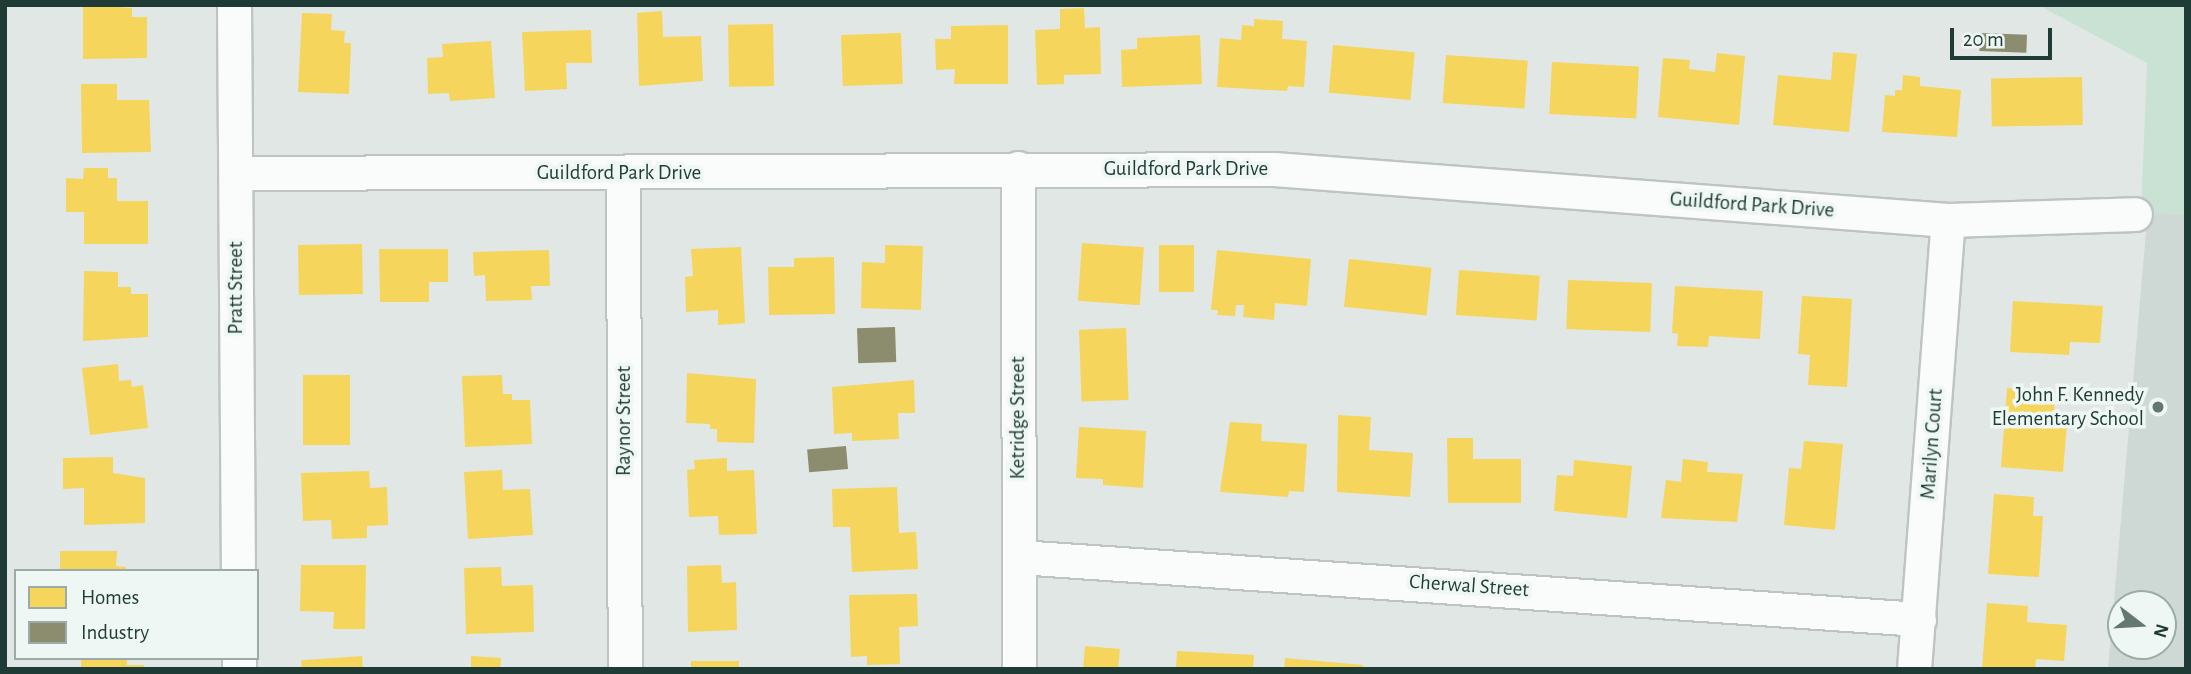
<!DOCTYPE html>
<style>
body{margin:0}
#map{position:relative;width:2191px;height:674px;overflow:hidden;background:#e1e7e5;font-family:"Alegreya Sans",sans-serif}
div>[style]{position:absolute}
.built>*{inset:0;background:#ced9d5}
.green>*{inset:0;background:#c9e2d3}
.homes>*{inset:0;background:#f6d55c;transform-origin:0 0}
.industry>*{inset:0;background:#8c8c6e;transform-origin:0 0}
.roads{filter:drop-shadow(2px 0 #bec4c2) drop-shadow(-2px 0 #bec4c2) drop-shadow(0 2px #bec4c2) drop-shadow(0 -2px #bec4c2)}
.minor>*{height:33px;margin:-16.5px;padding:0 16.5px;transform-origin:16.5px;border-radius:16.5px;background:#fafbfb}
.dots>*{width:19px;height:19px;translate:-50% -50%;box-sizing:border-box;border:4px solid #eef7f3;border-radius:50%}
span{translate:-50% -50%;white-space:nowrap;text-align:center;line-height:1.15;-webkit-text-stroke:7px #eef7f3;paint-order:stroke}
.street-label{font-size:21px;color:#1f3b36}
.poi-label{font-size:21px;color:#1f3b36}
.right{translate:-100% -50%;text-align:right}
.frame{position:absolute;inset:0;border:7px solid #1f3b36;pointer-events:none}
.legend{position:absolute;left:14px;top:569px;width:245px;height:91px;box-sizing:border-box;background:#eef7f3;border:2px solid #9baca7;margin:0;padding:9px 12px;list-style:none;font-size:21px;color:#1f3b36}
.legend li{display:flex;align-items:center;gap:14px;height:35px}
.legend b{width:35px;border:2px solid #9baca7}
.north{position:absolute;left:2107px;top:590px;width:70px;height:70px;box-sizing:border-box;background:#eef7f3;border:2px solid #9baca7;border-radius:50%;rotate:107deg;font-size:19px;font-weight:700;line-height:28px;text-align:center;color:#1f3b36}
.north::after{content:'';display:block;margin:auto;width:24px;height:32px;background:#637773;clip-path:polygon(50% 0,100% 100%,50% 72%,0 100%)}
.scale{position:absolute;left:1950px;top:28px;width:102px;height:32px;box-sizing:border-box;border:4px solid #1f3b36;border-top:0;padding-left:9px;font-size:21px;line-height:24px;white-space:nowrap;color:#1f3b36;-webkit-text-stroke:5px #eef7f3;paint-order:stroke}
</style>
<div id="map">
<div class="built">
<i style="clip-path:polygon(evenodd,2148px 209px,2186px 210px,2186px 669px,2108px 669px,2148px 209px,2121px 604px,2163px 604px,2163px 646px,2121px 646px,2121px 604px)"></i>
</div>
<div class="green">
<i style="clip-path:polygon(2038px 5px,2186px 5px,2186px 215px,2141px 213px,2147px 63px)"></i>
</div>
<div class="homes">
<i style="clip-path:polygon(83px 5px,132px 8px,132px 17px,147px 17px,147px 58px,83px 59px)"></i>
<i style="clip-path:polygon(1084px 8px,1085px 28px,1100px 27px,1101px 74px,1064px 75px,1064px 84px,1037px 85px,1035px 30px,1060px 29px,1060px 9px)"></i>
<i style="clip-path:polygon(662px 11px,663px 37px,701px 36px,703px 81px,639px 86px,637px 13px)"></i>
<i style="clip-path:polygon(302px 13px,332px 14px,331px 30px,345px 31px,344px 43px,351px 43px,349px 94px,298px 92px)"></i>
<i style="clip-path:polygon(1254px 19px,1283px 21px,1282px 39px,1307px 41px,1304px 87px,1288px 86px,1287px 91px,1217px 87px,1220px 38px,1241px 40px,1242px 25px,1254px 26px)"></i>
<i style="left:773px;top:24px;width:62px;height:45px;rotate:89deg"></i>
<i style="clip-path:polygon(1008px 25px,1008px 84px,954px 84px,955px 69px,936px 70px,935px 39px,951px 39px,951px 26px)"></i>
<i style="clip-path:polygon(591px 30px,592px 63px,566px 63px,567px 89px,525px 91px,522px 32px)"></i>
<i style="left:901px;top:33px;width:51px;height:60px;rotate:88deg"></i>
<i style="clip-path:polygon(1200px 35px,1202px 84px,1122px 87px,1121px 50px,1137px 49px,1137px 38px)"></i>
<i style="clip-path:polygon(491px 41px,495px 98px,450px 101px,449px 93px,428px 94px,427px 58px,443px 57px,442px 44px)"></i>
<i style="left:1333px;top:45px;width:82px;height:48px;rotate:5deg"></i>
<i style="clip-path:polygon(1833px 52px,1857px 54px,1849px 132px,1773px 125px,1778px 75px,1831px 80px)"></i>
<i style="clip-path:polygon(1717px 53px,1745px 56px,1739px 125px,1658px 117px,1663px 58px,1690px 60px,1689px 69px,1715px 72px)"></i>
<i style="left:1446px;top:55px;width:82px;height:48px;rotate:4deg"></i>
<i style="left:1552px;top:62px;width:87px;height:52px;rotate:3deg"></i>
<i style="clip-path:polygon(1903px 75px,1920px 77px,1920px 86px,1961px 90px,1957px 137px,1882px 132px,1885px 95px,1895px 96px,1895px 90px,1902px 90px)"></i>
<i style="left:2082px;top:77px;width:48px;height:91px;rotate:89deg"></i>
<i style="clip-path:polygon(81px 84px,117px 84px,117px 100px,149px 100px,151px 152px,82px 153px)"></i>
<i style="clip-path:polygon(84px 168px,108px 168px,108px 178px,117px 178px,117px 201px,148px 201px,148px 244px,84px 244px,84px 212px,66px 212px,66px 178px,83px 179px)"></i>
<i style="left:1082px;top:243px;width:62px;height:58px;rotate:4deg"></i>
<i style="left:362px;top:244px;width:50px;height:64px;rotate:89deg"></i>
<i style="clip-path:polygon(885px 245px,923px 246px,921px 310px,861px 308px,862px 262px,885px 263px)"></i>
<i style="left:1159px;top:245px;width:35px;height:47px"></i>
<i style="clip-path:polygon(741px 247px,745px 323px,718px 325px,718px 310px,686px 312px,685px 277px,693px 276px,691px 249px)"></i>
<i style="clip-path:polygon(379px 249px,448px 249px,448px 282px,429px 282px,429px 302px,380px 302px)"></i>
<i style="clip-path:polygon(549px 250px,550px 286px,531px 286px,532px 300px,486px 301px,485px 275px,474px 276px,473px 252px)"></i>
<i style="clip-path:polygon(1217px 250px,1311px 259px,1307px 306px,1275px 303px,1274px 320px,1243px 317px,1244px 305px,1236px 305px,1235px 316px,1217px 315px,1218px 310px,1211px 310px)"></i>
<i style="clip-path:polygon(834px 257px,835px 314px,769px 315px,768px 267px,794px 267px,794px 258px)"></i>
<i style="left:1349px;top:259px;width:83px;height:48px;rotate:6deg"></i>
<i style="left:1459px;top:270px;width:81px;height:45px;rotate:4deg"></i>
<i style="clip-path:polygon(84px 271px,118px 272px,118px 287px,131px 287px,131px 294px,148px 294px,148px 337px,83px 341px)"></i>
<i style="left:1568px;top:280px;width:84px;height:49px;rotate:2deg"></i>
<i style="clip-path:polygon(1675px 286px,1763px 291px,1760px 339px,1709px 336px,1708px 347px,1677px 346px,1678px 334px,1672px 333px)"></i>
<i style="clip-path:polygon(1802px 296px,1852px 299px,1847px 387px,1808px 385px,1810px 355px,1798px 354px)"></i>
<i style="clip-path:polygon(2013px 301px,2103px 306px,2100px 343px,2070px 342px,2069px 355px,2010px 352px)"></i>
<i style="left:1126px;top:328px;width:72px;height:47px;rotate:88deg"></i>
<i style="clip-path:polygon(118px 364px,119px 381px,131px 380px,132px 387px,143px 385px,148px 428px,90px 435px,82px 368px)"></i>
<i style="clip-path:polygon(687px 373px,756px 379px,754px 443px,717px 442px,717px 429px,710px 429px,710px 424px,686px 423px)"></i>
<i style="left:303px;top:375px;width:47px;height:70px"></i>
<i style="clip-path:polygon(502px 375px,503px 394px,512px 394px,512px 400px,530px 400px,532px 444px,465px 447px,462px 376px)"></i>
<i style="clip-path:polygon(914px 380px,915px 413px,898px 413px,899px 439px,852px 441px,852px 433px,834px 434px,832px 387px)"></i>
<i style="clip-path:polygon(2007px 388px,2056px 391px,2053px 421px,2067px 423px,2063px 472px,2001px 467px)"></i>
<i style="clip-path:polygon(1338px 415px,1371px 417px,1369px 450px,1413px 453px,1410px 497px,1337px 492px)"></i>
<i style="clip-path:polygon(1230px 422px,1262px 424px,1261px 441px,1307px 444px,1304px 492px,1289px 491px,1288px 497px,1220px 492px)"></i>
<i style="clip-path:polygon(1079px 427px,1146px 431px,1143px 488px,1103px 485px,1103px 479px,1076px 478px)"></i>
<i style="clip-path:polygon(1447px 438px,1473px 438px,1473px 459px,1521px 459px,1521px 503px,1448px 503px)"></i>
<i style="clip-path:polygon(1804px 441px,1843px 444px,1835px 530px,1784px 525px,1789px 468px,1801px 469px)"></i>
<i style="clip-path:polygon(113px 457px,113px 473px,145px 478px,145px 523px,84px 525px,84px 488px,63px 489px,63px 458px)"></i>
<i style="clip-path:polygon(727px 458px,727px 471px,754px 470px,757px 534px,719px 535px,718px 516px,689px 517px,687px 470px,695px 469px,694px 460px)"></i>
<i style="clip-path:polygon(1683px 459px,1708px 462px,1707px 472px,1743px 474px,1737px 522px,1661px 518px,1666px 480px,1681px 482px)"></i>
<i style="clip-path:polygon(1574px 460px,1632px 466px,1627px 518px,1554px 511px,1557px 475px,1573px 476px)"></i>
<i style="clip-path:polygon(502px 470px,503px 490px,530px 489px,533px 535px,468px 539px,464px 472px)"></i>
<i style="clip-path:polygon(369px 471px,370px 488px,387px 487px,388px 525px,367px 526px,367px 538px,332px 539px,331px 520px,303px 521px,301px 473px)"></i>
<i style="clip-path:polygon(897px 487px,899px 533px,916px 532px,918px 569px,852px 572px,850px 527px,833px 527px,832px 489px)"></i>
<i style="clip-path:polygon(1994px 494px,2034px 497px,2033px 516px,2043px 516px,2039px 577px,1988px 574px)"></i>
<i style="clip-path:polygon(60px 551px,117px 551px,116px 566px,126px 567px,126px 571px,60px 571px)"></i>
<i style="clip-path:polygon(301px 565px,366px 565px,365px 629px,333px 629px,334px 612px,300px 611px)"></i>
<i style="clip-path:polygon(721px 565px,722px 583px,736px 582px,737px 630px,688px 632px,687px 566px)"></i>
<i style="clip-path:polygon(501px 567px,502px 586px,533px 585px,534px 632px,466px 634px,464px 568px)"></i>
<i style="clip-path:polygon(917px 594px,918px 626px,899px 627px,900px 664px,867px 665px,867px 656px,851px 657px,849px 595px)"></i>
<i style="clip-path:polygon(1987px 603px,2028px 606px,2027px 622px,2067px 625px,2064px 661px,2036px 659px,2035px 669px,1982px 669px)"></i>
<i style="left:1085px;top:646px;width:35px;height:23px;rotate:5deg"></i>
<i style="clip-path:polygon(1177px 651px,1254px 655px,1253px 669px,1176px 669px)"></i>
<i style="left:362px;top:656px;width:13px;height:61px;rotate:86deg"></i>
<i style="clip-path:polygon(471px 656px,501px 658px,500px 669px,471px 669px)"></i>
<i style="clip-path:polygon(81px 658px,127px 658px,127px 665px,144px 665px,144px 669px,81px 669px)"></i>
<i style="clip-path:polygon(1285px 658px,1363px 665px,1362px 669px,1284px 669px)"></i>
<i style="left:691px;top:661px;width:48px;height:8px"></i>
</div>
<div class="industry">
<i style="left:1980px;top:33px;width:47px;height:18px;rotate:2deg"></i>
<i style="left:895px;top:327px;width:35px;height:38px;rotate:88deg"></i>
<i style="left:846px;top:446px;width:23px;height:39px;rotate:85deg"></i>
</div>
<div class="roads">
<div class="minor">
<i style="left:234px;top:5px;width:566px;rotate:89.6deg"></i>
<i style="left:1018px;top:168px;width:501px;rotate:89.89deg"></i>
<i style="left:236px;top:173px;width:1038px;rotate:-0.22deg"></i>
<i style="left:1274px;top:169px;width:676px;rotate:4.33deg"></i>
<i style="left:1948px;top:220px;width:187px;rotate:-1.8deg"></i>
<i style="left:623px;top:173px;width:496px;rotate:89.8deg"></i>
<i style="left:1019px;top:557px;width:902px;rotate:3.94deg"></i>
<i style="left:239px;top:658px;width:11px;rotate:90deg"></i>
<i style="left:1914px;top:669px;width:450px;rotate:-85.7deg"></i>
</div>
</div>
<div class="dots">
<i style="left:2158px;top:407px;background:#637773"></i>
</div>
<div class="street-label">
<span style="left:1186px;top:169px">Guildford Park Drive</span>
<span style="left:619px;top:173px">Guildford Park Drive</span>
<span style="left:1752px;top:205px;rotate:4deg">Guildford Park Drive</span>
<span style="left:236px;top:288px;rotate:-90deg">Pratt Street</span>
<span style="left:1018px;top:418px;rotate:-90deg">Ketridge Street</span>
<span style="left:624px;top:421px;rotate:-90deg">Raynor Street</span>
<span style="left:1932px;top:444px;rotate:-86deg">Marilyn Court</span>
<span style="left:1469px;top:586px;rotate:4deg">Cherwal Street</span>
</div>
<div class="poi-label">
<span class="right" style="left:2144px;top:407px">John F. Kennedy<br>Elementary School</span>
</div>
<div class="frame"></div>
<ul class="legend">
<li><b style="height:19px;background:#f6d55c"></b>Homes</li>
<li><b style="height:19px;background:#8c8c6e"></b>Industry</li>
</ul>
<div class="north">N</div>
<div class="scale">20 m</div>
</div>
